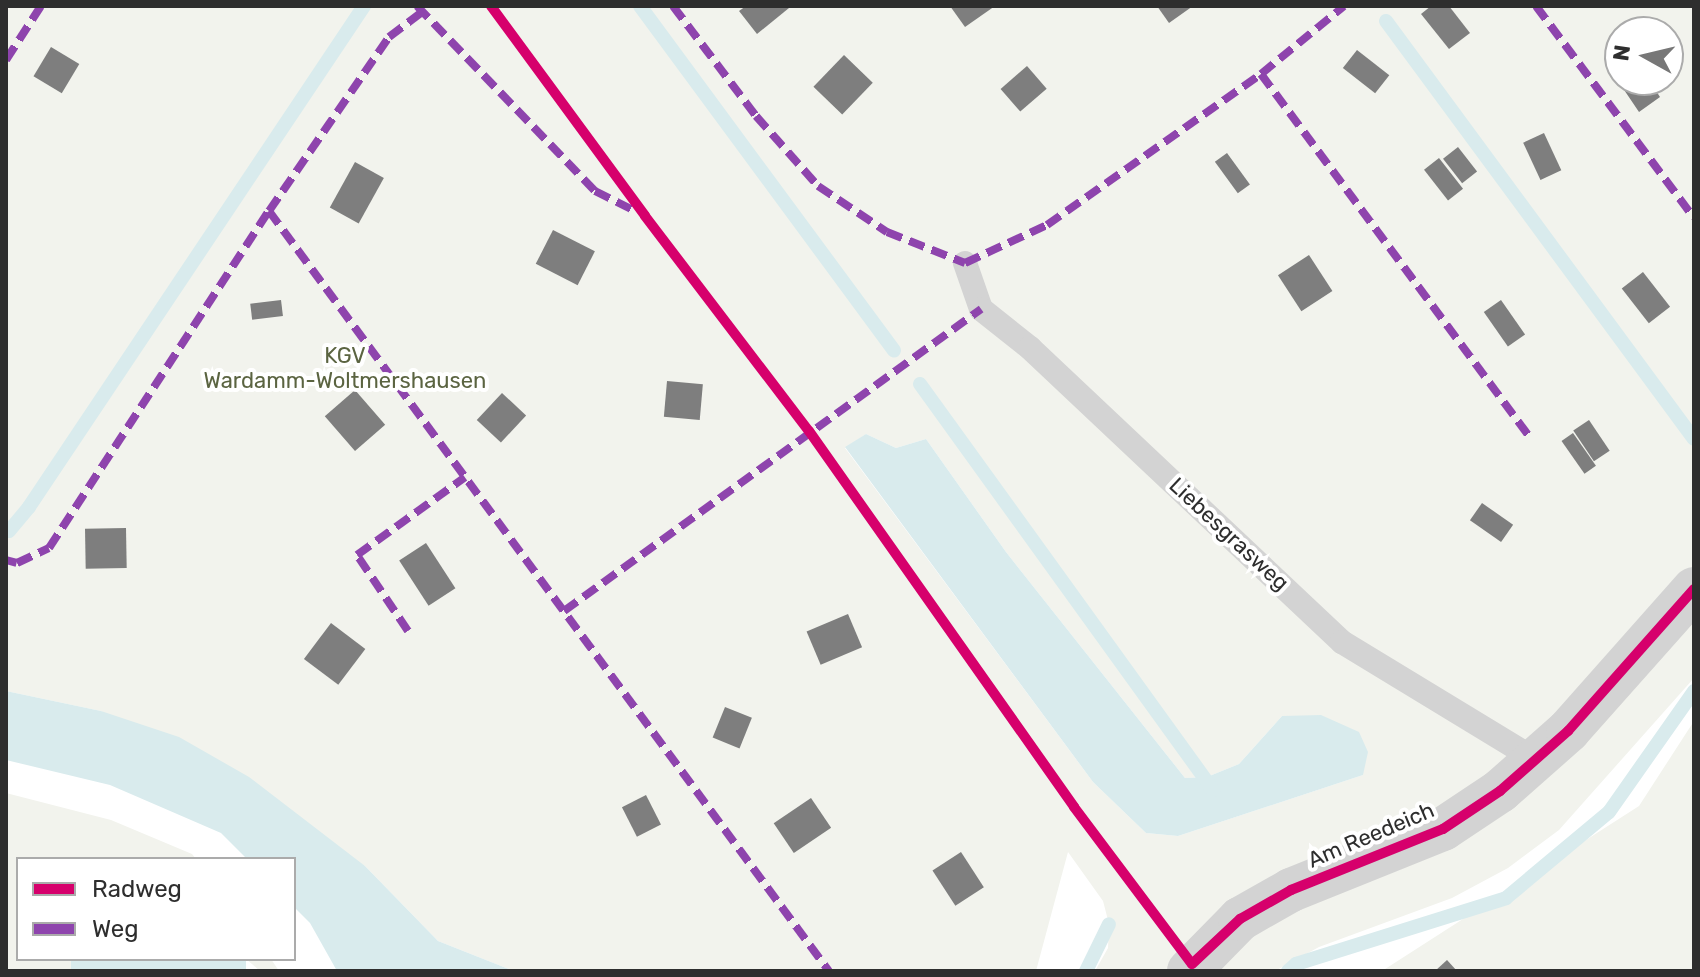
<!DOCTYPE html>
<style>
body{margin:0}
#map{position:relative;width:1700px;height:977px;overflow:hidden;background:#fff;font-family:Rubik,sans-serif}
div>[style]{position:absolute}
.green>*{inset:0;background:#f2f3ed}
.water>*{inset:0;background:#d9ebed;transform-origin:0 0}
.stream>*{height:14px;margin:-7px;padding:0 7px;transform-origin:7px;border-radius:7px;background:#d9ebed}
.building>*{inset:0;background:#7e7e7e;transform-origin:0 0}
.lane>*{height:24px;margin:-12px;padding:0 12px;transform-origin:12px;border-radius:12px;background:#d3d3d3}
.street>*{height:44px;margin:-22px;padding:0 22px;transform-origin:22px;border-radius:22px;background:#d3d3d3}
.quiet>*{height:8px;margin-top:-4px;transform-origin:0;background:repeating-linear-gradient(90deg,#8e44ad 0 16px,transparent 0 24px)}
.cycleway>*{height:10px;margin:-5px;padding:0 5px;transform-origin:5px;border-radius:5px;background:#d6006c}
span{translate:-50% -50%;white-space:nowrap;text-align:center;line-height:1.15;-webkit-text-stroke:8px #fff;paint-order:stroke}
.park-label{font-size:22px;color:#5b6441}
.street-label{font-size:22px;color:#2e2e2e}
.frame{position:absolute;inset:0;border:8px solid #2e2e2e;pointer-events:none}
.legend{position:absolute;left:16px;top:857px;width:280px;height:104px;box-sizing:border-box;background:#fff;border:2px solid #ababab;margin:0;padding:10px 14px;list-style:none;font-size:24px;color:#2e2e2e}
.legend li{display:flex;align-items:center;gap:16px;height:40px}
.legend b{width:40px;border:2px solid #ababab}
.north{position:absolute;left:1604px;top:16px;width:80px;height:80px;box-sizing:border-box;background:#fff;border:2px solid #ababab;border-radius:50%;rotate:278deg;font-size:22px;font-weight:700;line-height:32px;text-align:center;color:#2e2e2e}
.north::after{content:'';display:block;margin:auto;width:28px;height:36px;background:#777;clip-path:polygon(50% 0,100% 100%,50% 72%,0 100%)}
</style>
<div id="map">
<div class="green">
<i style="clip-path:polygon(evenodd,6px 6px,1694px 6px,1694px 678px,1559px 830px,1508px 868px,1452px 898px,1319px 947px,1275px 971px,1095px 971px,1108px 948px,1109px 924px,1103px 901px,1068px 852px,1036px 971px,514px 971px,438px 941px,365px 866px,101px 711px,6px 691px,6px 6px,1620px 32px,1668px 32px,1668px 80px,1620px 80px,1620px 32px,6px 6px,866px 434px,896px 448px,926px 439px,1006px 552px,1185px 778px,1207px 777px,1239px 764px,1282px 716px,1363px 775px,1178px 836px,1146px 833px,1093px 782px,845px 448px,866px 434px)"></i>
<i style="clip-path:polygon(1694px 721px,1694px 971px,1382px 971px,1639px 806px)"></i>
<i style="clip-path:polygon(6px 793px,111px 820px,192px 854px,196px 859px,18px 859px,18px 959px,71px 959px,81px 971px,6px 971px)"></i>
<i style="clip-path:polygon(246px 959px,271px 959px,279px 971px,260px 971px)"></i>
</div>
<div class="water">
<i style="clip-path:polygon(866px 434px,896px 448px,926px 439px,1006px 552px,1185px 778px,1207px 777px,1239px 764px,1282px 716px,1321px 715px,1359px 732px,1368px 752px,1363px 775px,1178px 836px,1146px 833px,1093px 782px,845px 447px)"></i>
<i style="clip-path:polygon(6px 691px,101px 711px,179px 737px,249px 777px,365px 866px,438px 941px,514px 971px,337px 971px,310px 923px,294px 907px,294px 859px,247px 859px,221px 833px,110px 785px,6px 760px)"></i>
<i style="left:71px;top:959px;width:175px;height:16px"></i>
</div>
<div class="stream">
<i style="left:640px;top:6px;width:428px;rotate:53.6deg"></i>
<i style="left:1386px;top:21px;width:519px;rotate:53.62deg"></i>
<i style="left:920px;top:384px;width:501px;rotate:54.18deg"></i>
<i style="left:6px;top:530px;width:3px;rotate:18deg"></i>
<i style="left:9px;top:531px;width:31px;rotate:-50deg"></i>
<i style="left:29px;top:507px;width:603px;rotate:-56.23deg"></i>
<i style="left:1086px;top:971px;width:52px;rotate:-63.9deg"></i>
<i style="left:1288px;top:971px;width:11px;rotate:-41deg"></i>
<i style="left:1296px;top:964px;width:220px;rotate:-17.4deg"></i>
<i style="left:1506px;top:898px;width:134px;rotate:-39.9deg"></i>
<i style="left:1609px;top:812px;width:148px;rotate:-54.9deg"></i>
</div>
<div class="building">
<i style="clip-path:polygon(746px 6px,787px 6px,789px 8px,757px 34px,739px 11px)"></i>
<i style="clip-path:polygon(950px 6px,995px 6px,965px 27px)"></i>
<i style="clip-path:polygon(1157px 6px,1193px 6px,1169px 23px)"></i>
<i style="clip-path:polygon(1431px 6px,1449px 6px,1470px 33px,1449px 49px,1421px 14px)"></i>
<i style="left:51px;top:47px;width:33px;height:34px;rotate:31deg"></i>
<i style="left:1357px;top:50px;width:41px;height:23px;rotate:38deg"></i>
<i style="left:844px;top:55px;width:40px;height:44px;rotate:44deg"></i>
<i style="left:1027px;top:66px;width:30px;height:35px;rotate:49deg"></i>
<i style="clip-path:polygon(1620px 71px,1620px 80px,1649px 80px,1660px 97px,1639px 112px,1614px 75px)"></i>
<i style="left:1544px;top:133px;width:41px;height:23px;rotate:65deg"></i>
<i style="left:1458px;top:147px;width:31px;height:19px;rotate:52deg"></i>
<i style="left:1227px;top:153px;width:39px;height:15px;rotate:54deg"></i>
<i style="left:1439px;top:158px;width:39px;height:19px;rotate:52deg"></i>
<i style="left:355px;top:162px;width:33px;height:52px;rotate:29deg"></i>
<i style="left:553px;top:230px;width:47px;height:38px;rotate:27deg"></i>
<i style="left:1309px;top:255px;width:43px;height:37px;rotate:57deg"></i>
<i style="left:1643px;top:272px;width:44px;height:27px;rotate:52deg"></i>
<i style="left:281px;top:300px;width:16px;height:31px;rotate:83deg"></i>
<i style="left:1501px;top:300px;width:42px;height:21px;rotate:55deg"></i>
<i style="left:667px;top:381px;width:36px;height:36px;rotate:5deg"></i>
<i style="left:355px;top:390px;width:46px;height:40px;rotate:49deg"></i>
<i style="left:502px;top:393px;width:33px;height:37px;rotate:43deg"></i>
<i style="left:1589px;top:420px;width:37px;height:19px;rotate:56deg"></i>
<i style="left:1573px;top:433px;width:40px;height:14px;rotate:55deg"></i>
<i style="left:1482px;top:503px;width:38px;height:21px;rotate:35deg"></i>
<i style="left:126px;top:528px;width:40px;height:41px;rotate:89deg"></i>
<i style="left:426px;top:543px;width:54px;height:32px;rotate:57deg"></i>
<i style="left:848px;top:614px;width:36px;height:45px;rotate:67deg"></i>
<i style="left:331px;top:623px;width:43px;height:45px;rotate:37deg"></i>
<i style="left:725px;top:707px;width:29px;height:33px;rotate:22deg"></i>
<i style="left:646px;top:795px;width:33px;height:27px;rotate:63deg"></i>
<i style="left:811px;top:798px;width:36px;height:45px;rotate:56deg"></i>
<i style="left:961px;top:852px;width:42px;height:34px;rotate:57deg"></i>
<i style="clip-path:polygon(1447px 960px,1457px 971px,1435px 971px)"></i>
</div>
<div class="lane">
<i style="left:965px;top:263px;width:49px;rotate:70.8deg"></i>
<i style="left:981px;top:309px;width:63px;rotate:38.5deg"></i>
<i style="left:1030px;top:348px;width:429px;rotate:43.3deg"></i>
<i style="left:1342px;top:642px;width:227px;rotate:31.3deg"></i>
</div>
<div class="street">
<i style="left:1189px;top:971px;width:73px;rotate:-45.6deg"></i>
<i style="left:1240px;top:919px;width:59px;rotate:-29.6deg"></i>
<i style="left:1291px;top:890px;width:164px;rotate:-21.9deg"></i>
<i style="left:1443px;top:829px;width:69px;rotate:-33.7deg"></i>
<i style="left:1500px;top:791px;width:91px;rotate:-41.4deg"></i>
<i style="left:1568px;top:731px;width:190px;rotate:-48.4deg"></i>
</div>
<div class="quiet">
<i style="left:417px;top:6px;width:257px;rotate:46.1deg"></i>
<i style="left:595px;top:191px;width:47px;rotate:26.6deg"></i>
<i style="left:673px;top:6px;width:138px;rotate:53deg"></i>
<i style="left:756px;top:116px;width:94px;rotate:48.5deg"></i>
<i style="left:818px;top:186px;width:83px;rotate:33.7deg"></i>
<i style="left:887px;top:232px;width:84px;rotate:21.7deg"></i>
<i style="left:965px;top:263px;width:90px;rotate:-24.9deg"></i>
<i style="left:1047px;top:225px;width:262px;rotate:-35.2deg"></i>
<i style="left:1261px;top:74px;width:107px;rotate:-39.3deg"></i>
<i style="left:1536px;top:6px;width:264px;rotate:53.3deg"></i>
<i style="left:6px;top:60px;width:64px;rotate:-57.1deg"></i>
<i style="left:1261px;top:74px;width:454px;rotate:53.5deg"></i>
<i style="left:269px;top:211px;width:944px;rotate:53.62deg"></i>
<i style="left:6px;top:560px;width:11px;rotate:15deg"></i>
<i style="left:17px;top:563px;width:35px;rotate:-25deg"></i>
<i style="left:49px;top:548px;width:402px;rotate:-56.9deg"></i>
<i style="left:269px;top:211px;width:211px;rotate:-55.4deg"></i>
<i style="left:389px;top:37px;width:41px;rotate:-37.1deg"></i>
<i style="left:564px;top:611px;width:515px;rotate:-35.91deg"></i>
<i style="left:408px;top:631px;width:92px;rotate:-123.9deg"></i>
<i style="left:357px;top:555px;width:133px;rotate:-35.8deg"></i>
</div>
<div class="cycleway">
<i style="left:491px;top:6px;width:260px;rotate:53.7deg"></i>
<i style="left:645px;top:216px;width:270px;rotate:52.7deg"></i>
<i style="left:809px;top:431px;width:460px;rotate:54.8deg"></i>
<i style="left:1074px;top:807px;width:196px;rotate:53.1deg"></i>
<i style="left:1192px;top:964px;width:66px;rotate:-43.2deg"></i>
<i style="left:1240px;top:919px;width:59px;rotate:-29.6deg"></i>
<i style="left:1291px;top:890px;width:164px;rotate:-21.9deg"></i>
<i style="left:1443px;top:829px;width:69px;rotate:-33.7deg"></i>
<i style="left:1500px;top:791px;width:91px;rotate:-41.4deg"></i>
<i style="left:1568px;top:731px;width:190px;rotate:-48.4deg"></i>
</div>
<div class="park-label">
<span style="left:345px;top:368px">KGV<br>Wardamm-Woltmershausen</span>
</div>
<div class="street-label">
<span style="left:1229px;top:534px;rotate:43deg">Liebesgrasweg</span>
<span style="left:1371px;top:835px;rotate:-23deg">Am Reedeich</span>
</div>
<div class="frame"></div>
<ul class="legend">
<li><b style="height:10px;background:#d6006c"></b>Radweg</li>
<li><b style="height:10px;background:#8e44ad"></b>Weg</li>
</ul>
<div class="north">N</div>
</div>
